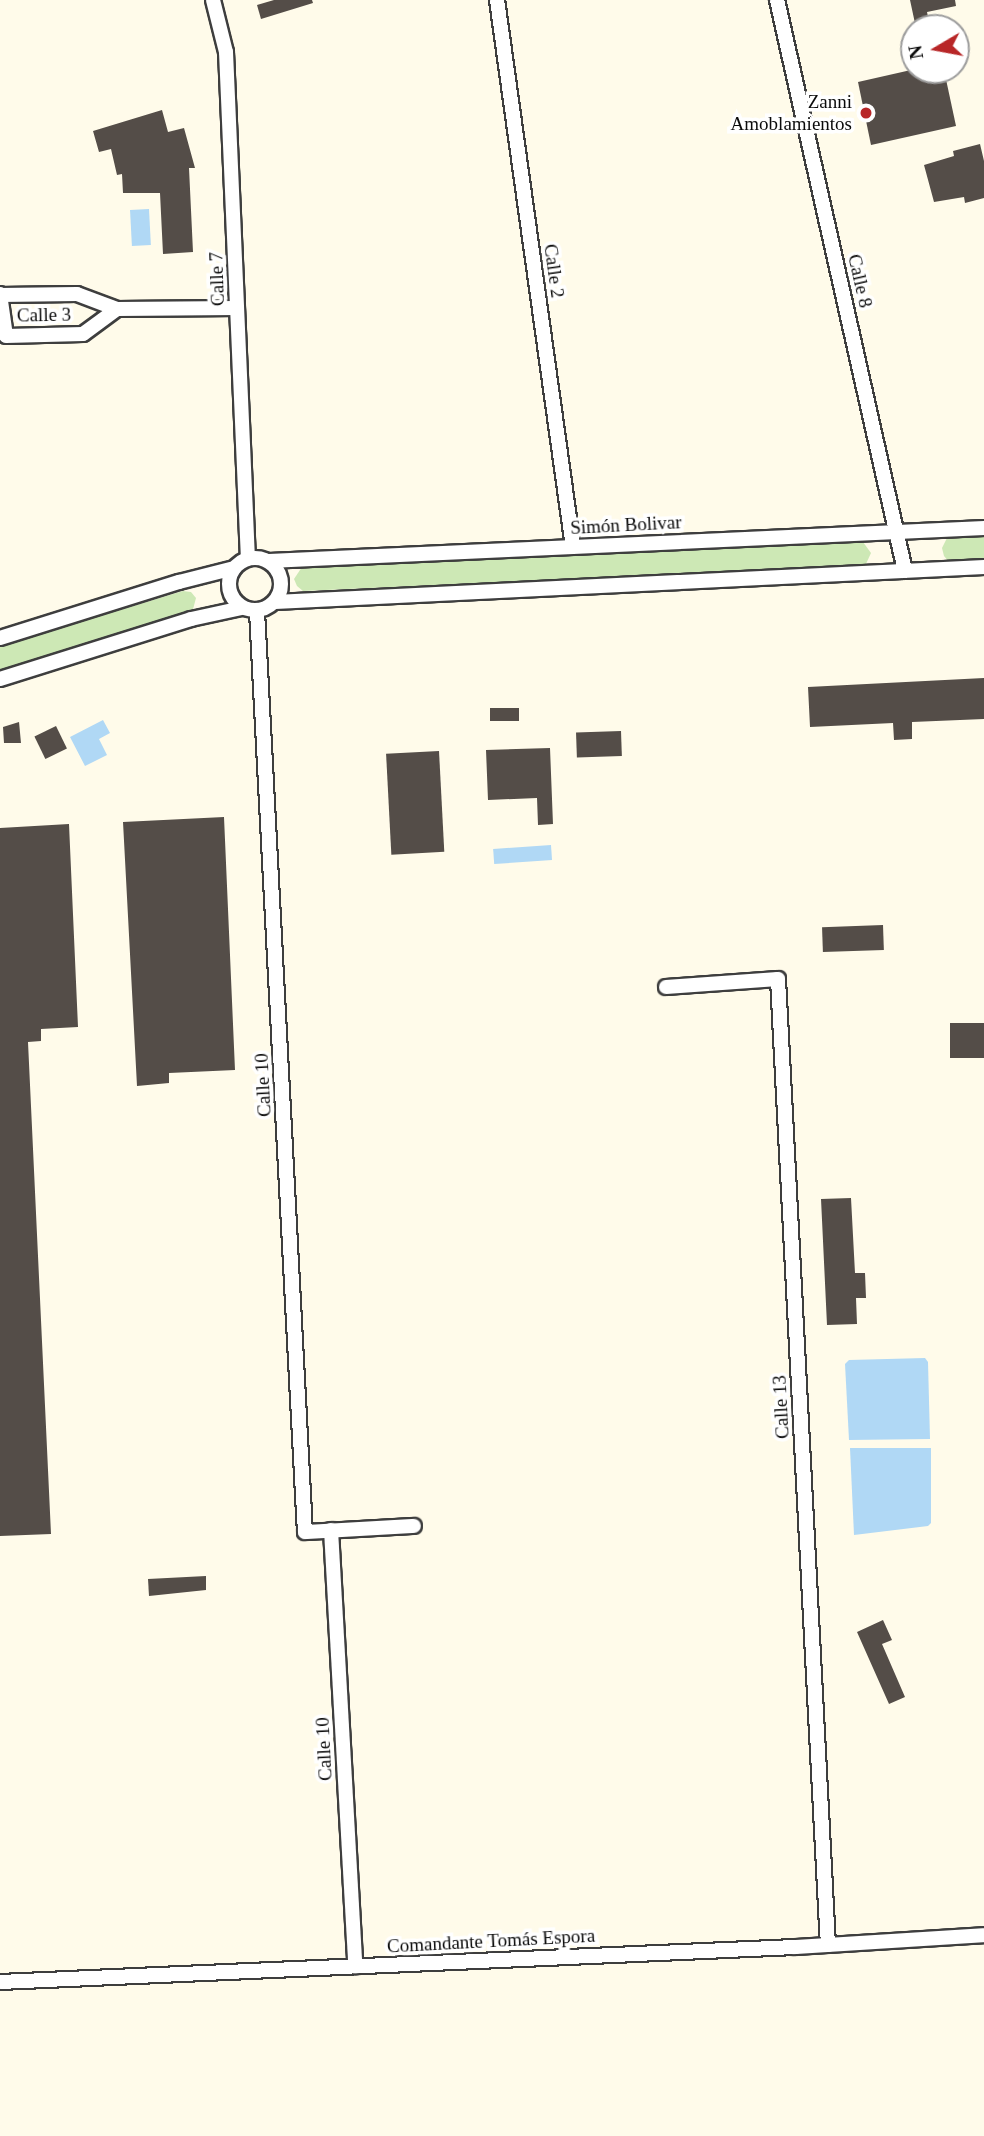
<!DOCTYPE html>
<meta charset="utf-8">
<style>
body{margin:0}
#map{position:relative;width:984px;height:2136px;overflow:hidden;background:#fffbea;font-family:Georgia,serif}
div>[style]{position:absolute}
.green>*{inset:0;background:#cde8b5}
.water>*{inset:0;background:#b0d8f5;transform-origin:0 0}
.building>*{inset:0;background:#544d48;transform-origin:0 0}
.roads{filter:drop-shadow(2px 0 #3e3e3e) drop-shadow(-2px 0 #3e3e3e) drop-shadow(0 2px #3e3e3e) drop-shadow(0 -2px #3e3e3e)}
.minor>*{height:14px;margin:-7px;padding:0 7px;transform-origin:7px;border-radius:7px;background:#fff}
.minor>.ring{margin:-7px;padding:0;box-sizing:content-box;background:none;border:14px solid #fff;border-radius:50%}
.dots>*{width:19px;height:19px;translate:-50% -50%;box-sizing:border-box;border:4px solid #fff;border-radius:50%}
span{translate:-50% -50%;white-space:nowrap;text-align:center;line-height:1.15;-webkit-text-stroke:7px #fff;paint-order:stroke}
.poi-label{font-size:19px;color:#0b0b0b}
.right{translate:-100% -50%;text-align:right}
.street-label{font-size:19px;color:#0b0b0b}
.north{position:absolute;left:900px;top:14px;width:70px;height:70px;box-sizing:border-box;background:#fff;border:2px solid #9d9d9d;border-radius:50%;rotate:260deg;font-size:19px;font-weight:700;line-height:28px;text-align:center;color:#0b0b0b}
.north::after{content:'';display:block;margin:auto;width:24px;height:32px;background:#b82627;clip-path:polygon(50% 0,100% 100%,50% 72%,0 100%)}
</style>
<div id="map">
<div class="green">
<i style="clip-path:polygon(984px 536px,984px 560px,949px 562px,944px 556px,942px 548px,947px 538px)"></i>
<i style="clip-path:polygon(863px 542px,871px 553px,865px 566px,303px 591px,297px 586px,294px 579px,302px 567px)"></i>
<i style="clip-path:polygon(183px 591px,191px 592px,196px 598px,192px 613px,0 670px,0 646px)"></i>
</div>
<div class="water">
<i style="left:149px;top:209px;width:36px;height:19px;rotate:87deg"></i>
<i style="clip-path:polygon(103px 720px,110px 733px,99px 739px,107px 755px,85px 766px,70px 737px)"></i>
<i style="left:551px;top:845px;width:15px;height:58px;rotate:86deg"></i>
<i style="clip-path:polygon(925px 1358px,928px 1362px,930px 1439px,849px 1440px,845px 1364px,849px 1360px)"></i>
<i style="clip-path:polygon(850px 1448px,931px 1448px,931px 1523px,928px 1526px,854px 1535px)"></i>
</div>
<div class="building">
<i style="clip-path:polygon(274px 0,312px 0,313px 3px,261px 19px,257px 5px)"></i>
<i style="clip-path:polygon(910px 0,955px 0,956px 6px,927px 12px,930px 26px,916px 28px)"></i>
<i style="clip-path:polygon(911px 70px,944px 70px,956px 126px,871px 145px,858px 82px)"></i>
<i style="clip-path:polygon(162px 110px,168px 132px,184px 128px,195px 168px,189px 168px,193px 252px,163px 254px,160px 193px,123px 193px,122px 174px,117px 175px,111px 149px,99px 152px,93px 131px)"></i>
<i style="clip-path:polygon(980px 144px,984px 161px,984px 198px,965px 203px,964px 197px,934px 202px,924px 165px,954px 156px,953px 151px)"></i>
<i style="clip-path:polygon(984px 678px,984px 719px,912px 722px,912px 739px,894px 740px,893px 723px,810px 727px,808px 687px)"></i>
<i style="left:519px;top:708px;width:13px;height:29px;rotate:90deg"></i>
<i style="clip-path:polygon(19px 722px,21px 743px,4px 743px,3px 727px)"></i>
<i style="left:56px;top:726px;width:25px;height:24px;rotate:64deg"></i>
<i style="left:621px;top:731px;width:25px;height:45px;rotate:88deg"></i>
<i style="clip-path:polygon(550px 748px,553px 824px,538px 825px,537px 798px,488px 800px,486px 750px)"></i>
<i style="left:439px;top:751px;width:101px;height:53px;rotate:87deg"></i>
<i style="clip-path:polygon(224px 817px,235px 1070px,169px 1073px,169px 1083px,137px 1086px,123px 822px)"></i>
<i style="clip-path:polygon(69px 824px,78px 1027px,41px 1029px,41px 1041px,28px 1042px,51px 1534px,0 1536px,0 828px)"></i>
<i style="left:883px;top:925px;width:25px;height:61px;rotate:88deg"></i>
<i style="left:984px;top:1023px;width:35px;height:34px;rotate:90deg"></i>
<i style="clip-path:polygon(851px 1198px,855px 1273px,865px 1273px,866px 1298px,856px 1298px,857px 1324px,827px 1325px,821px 1199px)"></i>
<i style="clip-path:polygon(206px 1576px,206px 1590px,149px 1596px,148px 1579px)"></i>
<i style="clip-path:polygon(883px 1620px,892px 1640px,882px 1644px,905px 1697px,889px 1704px,857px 1632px)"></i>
</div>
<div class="roads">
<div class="minor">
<i style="left:213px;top:0;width:54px;rotate:76deg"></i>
<i style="left:226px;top:52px;width:507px;rotate:87.52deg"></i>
<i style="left:497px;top:0;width:552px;rotate:82.09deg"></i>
<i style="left:777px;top:0;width:585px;rotate:77.36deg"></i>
<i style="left:0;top:294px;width:42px;rotate:81.9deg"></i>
<i style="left:6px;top:336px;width:77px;rotate:-1.5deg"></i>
<i style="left:83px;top:334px;width:42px;rotate:-36.3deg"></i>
<i style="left:0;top:295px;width:77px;rotate:-0.7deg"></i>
<i style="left:77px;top:294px;width:43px;rotate:20.6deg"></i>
<i style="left:117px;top:309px;width:120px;rotate:-0.5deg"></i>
<i class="ring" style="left:229px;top:558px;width:38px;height:38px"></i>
<i style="left:269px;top:561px;width:716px;rotate:-2.64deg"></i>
<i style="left:275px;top:602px;width:710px;rotate:-2.83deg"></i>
<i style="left:257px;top:611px;width:922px;rotate:87.02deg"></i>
<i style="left:305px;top:1532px;width:109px;rotate:-3.2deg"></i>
<i style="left:0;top:638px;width:188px;rotate:-17.4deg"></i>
<i style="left:179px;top:582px;width:57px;rotate:-14.3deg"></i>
<i style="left:0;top:679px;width:200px;rotate:-17.4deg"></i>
<i style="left:191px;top:619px;width:52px;rotate:-12.2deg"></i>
<i style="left:666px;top:987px;width:112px;rotate:-4.1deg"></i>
<i style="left:778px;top:979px;width:967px;rotate:87.04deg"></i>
<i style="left:331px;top:1530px;width:437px;rotate:86.8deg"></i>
<i style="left:0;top:1982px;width:796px;rotate:-2.52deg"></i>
<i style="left:795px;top:1947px;width:189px;rotate:-3.6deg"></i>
</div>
</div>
<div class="dots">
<i style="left:866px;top:113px;background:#b82627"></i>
</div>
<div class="poi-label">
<span class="right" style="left:852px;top:113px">Zanni<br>Amoblamientos</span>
</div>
<div class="street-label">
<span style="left:554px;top:271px;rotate:82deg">Calle 2</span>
<span style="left:217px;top:279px;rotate:-92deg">Calle 7</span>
<span style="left:860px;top:281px;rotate:77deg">Calle 8</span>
<span style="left:44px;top:315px;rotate:-1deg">Calle 3</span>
<span style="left:626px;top:525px;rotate:-3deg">Simón Bolivar</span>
<span style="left:263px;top:1085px;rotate:-93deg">Calle 10</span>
<span style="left:781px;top:1407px;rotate:-93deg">Calle 13</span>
<span style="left:324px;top:1749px;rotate:-93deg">Calle 10</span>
<span style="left:491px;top:1941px;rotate:-3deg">Comandante Tomás Espora</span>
</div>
<div class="north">N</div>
</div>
